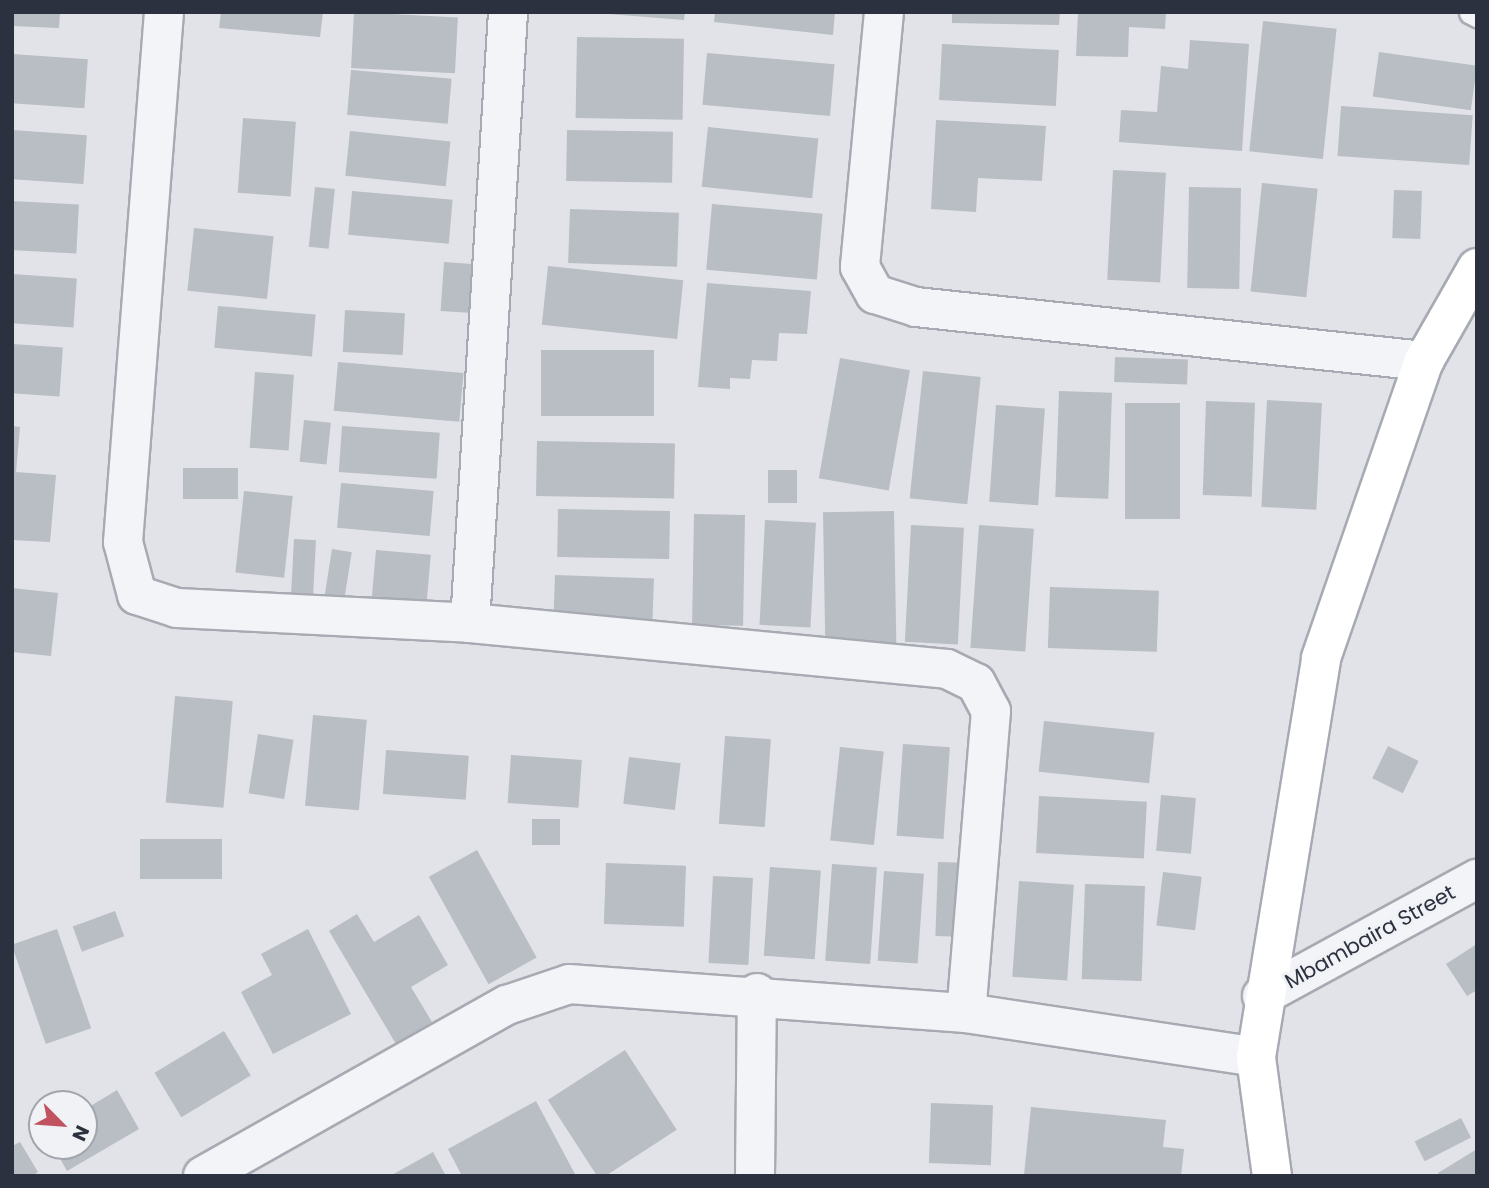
<!DOCTYPE html>
<style>
body{margin:0}
#map{position:relative;width:1489px;height:1188px;overflow:hidden;background:#e1e3e8;font-family:Poppins,sans-serif}
div>[style]{position:absolute}
.building>*{inset:0;background:#b9bdc4;transform-origin:0 0}
.roads{filter:drop-shadow(2px 0 #a7aab2) drop-shadow(-2px 0 #a7aab2) drop-shadow(0 2px #a7aab2) drop-shadow(0 -2px #a7aab2)}
.lane>*{height:23px;margin:-11.5px;padding:0 11.5px;transform-origin:11.5px;border-radius:11.5px;background:#f3f4f7}
.street>*{height:38px;margin:-19px;padding:0 19px;transform-origin:19px;border-radius:19px;background:#f3f4f7}
.secondary>*{height:38px;margin:-19px;padding:0 19px;transform-origin:19px;border-radius:19px;background:#fff}
span{translate:-50% -50%;white-space:nowrap;text-align:center;line-height:1.15;-webkit-text-stroke:6px #f0f2f6;paint-order:stroke}
.street-label{font-size:21px;color:#2b313e}
.frame{position:absolute;inset:0;border:14px solid #2b313e;pointer-events:none}
.north{position:absolute;left:28px;top:1090px;width:70px;height:70px;box-sizing:border-box;background:#f0f2f6;border:2px solid #a1a5ac;border-radius:50%;rotate:115deg;font-size:19px;font-weight:700;line-height:28px;text-align:center;color:#2b313e}
.north::after{content:'';display:block;margin:auto;width:24px;height:32px;background:#c1525f;clip-path:polygon(50% 0,100% 100%,50% 72%,0 100%)}
</style>
<div id="map">
<div class="building">
<i style="clip-path:polygon(12px 12px,60px 12px,59px 28px,12px 26px)"></i>
<i style="clip-path:polygon(221px 12px,323px 12px,320px 37px,219px 28px)"></i>
<i style="left:354px;top:12px;width:104px;height:56px;rotate:3deg"></i>
<i style="clip-path:polygon(583px 12px,685px 12px,684px 20px)"></i>
<i style="clip-path:polygon(715px 12px,835px 12px,833px 35px,714px 22px)"></i>
<i style="clip-path:polygon(952px 12px,1060px 12px,1059px 25px,952px 23px)"></i>
<i style="clip-path:polygon(1078px 12px,1166px 12px,1165px 29px,1129px 27px,1128px 57px,1076px 56px)"></i>
<i style="left:1263px;top:21px;width:74px;height:131px;rotate:6deg"></i>
<i style="left:577px;top:37px;width:107px;height:81px;rotate:1deg"></i>
<i style="clip-path:polygon(1190px 40px,1249px 44px,1242px 151px,1119px 142px,1121px 110px,1157px 112px,1161px 66px,1188px 69px)"></i>
<i style="left:942px;top:44px;width:117px;height:56px;rotate:3deg"></i>
<i style="left:1379px;top:52px;width:99px;height:45px;rotate:8deg"></i>
<i style="left:707px;top:53px;width:128px;height:52px;rotate:5deg"></i>
<i style="left:12px;top:54px;width:76px;height:49px;rotate:4deg"></i>
<i style="left:351px;top:70px;width:101px;height:45px;rotate:5deg"></i>
<i style="left:1341px;top:106px;width:132px;height:50px;rotate:4deg"></i>
<i style="left:243px;top:118px;width:53px;height:75px;rotate:4deg"></i>
<i style="clip-path:polygon(936px 120px,1046px 126px,1042px 181px,978px 178px,976px 212px,931px 209px)"></i>
<i style="left:708px;top:127px;width:111px;height:60px;rotate:6deg"></i>
<i style="left:12px;top:130px;width:75px;height:49px;rotate:4deg"></i>
<i style="left:567px;top:130px;width:106px;height:51px;rotate:1deg"></i>
<i style="left:350px;top:131px;width:101px;height:45px;rotate:6deg"></i>
<i style="left:1113px;top:170px;width:53px;height:110px;rotate:3deg"></i>
<i style="left:1262px;top:183px;width:56px;height:109px;rotate:6deg"></i>
<i style="left:315px;top:187px;width:20px;height:60px;rotate:6deg"></i>
<i style="left:1189px;top:187px;width:52px;height:101px;rotate:1deg"></i>
<i style="left:1394px;top:190px;width:28px;height:48px;rotate:2deg"></i>
<i style="left:352px;top:191px;width:101px;height:44px;rotate:5deg"></i>
<i style="left:12px;top:201px;width:67px;height:49px;rotate:3deg"></i>
<i style="left:712px;top:204px;width:111px;height:66px;rotate:5deg"></i>
<i style="left:570px;top:209px;width:109px;height:54px;rotate:2deg"></i>
<i style="left:194px;top:228px;width:80px;height:63px;rotate:6deg"></i>
<i style="left:444px;top:262px;width:28px;height:49px;rotate:4deg"></i>
<i style="left:548px;top:266px;width:136px;height:59px;rotate:6deg"></i>
<i style="left:12px;top:274px;width:65px;height:49px;rotate:4deg"></i>
<i style="clip-path:polygon(707px 283px,811px 291px,807px 334px,779px 333px,777px 361px,752px 360px,750px 379px,730px 378px,730px 389px,698px 387px)"></i>
<i style="left:218px;top:306px;width:98px;height:42px;rotate:5deg"></i>
<i style="left:345px;top:310px;width:60px;height:42px;rotate:3deg"></i>
<i style="left:12px;top:344px;width:51px;height:49px;rotate:4deg"></i>
<i style="left:654px;top:350px;width:66px;height:113px;rotate:90deg"></i>
<i style="left:1115px;top:357px;width:73px;height:25px;rotate:2deg"></i>
<i style="left:840px;top:358px;width:71px;height:122px;rotate:10deg"></i>
<i style="left:338px;top:362px;width:126px;height:49px;rotate:5deg"></i>
<i style="left:923px;top:371px;width:58px;height:128px;rotate:6deg"></i>
<i style="left:255px;top:372px;width:39px;height:76px;rotate:4deg"></i>
<i style="left:1059px;top:391px;width:53px;height:106px;rotate:2deg"></i>
<i style="left:1267px;top:400px;width:55px;height:107px;rotate:3deg"></i>
<i style="left:1206px;top:401px;width:49px;height:94px;rotate:2deg"></i>
<i style="left:1125px;top:403px;width:55px;height:116px"></i>
<i style="left:996px;top:405px;width:49px;height:97px;rotate:4deg"></i>
<i style="left:304px;top:420px;width:27px;height:42px;rotate:6deg"></i>
<i style="clip-path:polygon(12px 426px,20px 427px,16px 472px,56px 475px,50px 542px,12px 540px)"></i>
<i style="left:342px;top:426px;width:98px;height:46px;rotate:4deg"></i>
<i style="left:537px;top:441px;width:138px;height:55px;rotate:1deg"></i>
<i style="left:238px;top:468px;width:31px;height:55px;rotate:90deg"></i>
<i style="left:768px;top:470px;width:29px;height:33px"></i>
<i style="left:341px;top:483px;width:93px;height:45px;rotate:5deg"></i>
<i style="left:244px;top:491px;width:49px;height:82px;rotate:6deg"></i>
<i style="left:558px;top:509px;width:112px;height:48px;rotate:1deg"></i>
<i style="left:894px;top:511px;width:133px;height:71px;rotate:89deg"></i>
<i style="left:694px;top:514px;width:51px;height:111px;rotate:1deg"></i>
<i style="left:765px;top:520px;width:51px;height:105px;rotate:3deg"></i>
<i style="left:911px;top:525px;width:53px;height:117px;rotate:3deg"></i>
<i style="left:979px;top:525px;width:55px;height:123px;rotate:4deg"></i>
<i style="left:294px;top:539px;width:22px;height:60px;rotate:3deg"></i>
<i style="left:332px;top:549px;width:20px;height:46px;rotate:9deg"></i>
<i style="left:376px;top:550px;width:55px;height:49px;rotate:5deg"></i>
<i style="left:555px;top:575px;width:99px;height:54px;rotate:2deg"></i>
<i style="left:1050px;top:587px;width:109px;height:61px;rotate:2deg"></i>
<i style="clip-path:polygon(12px 588px,58px 593px,51px 656px,12px 652px)"></i>
<i style="left:175px;top:696px;width:58px;height:107px;rotate:5deg"></i>
<i style="left:313px;top:715px;width:54px;height:91px;rotate:5deg"></i>
<i style="left:1044px;top:721px;width:111px;height:51px;rotate:6deg"></i>
<i style="left:258px;top:734px;width:36px;height:60px;rotate:9deg"></i>
<i style="left:725px;top:736px;width:46px;height:88px;rotate:4deg"></i>
<i style="left:903px;top:744px;width:47px;height:92px;rotate:4deg"></i>
<i style="left:1388px;top:746px;width:34px;height:36px;rotate:26deg"></i>
<i style="left:840px;top:747px;width:44px;height:94px;rotate:6deg"></i>
<i style="left:386px;top:750px;width:83px;height:44px;rotate:4deg"></i>
<i style="left:511px;top:755px;width:71px;height:48px;rotate:4deg"></i>
<i style="left:629px;top:757px;width:52px;height:47px;rotate:7deg"></i>
<i style="left:1161px;top:795px;width:35px;height:56px;rotate:5deg"></i>
<i style="left:1039px;top:796px;width:108px;height:57px;rotate:3deg"></i>
<i style="left:532px;top:819px;width:28px;height:26px"></i>
<i style="left:222px;top:839px;width:40px;height:82px;rotate:90deg"></i>
<i style="left:477px;top:850px;width:123px;height:55px;rotate:61deg"></i>
<i style="left:938px;top:862px;width:30px;height:74px;rotate:2deg"></i>
<i style="left:606px;top:863px;width:80px;height:61px;rotate:2deg"></i>
<i style="left:832px;top:864px;width:45px;height:97px;rotate:4deg"></i>
<i style="left:770px;top:867px;width:51px;height:89px;rotate:4deg"></i>
<i style="left:884px;top:871px;width:40px;height:90px;rotate:4deg"></i>
<i style="left:1163px;top:872px;width:39px;height:54px;rotate:7deg"></i>
<i style="left:713px;top:876px;width:40px;height:87px;rotate:3deg"></i>
<i style="left:1019px;top:881px;width:55px;height:96px;rotate:4deg"></i>
<i style="left:1085px;top:884px;width:60px;height:95px;rotate:2deg"></i>
<i style="left:115px;top:911px;width:27px;height:45px;rotate:70deg"></i>
<i style="clip-path:polygon(357px 914px,374px 942px,419px 915px,448px 965px,411px 987px,432px 1022px,396px 1044px,329px 931px)"></i>
<i style="left:57px;top:929px;width:105px;height:48px;rotate:71deg"></i>
<i style="clip-path:polygon(308px 929px,351px 1014px,273px 1054px,241px 992px,272px 975px,261px 954px)"></i>
<i style="clip-path:polygon(1477px 944px,1477px 990px,1467px 996px,1446px 964px)"></i>
<i style="left:224px;top:1031px;width:52px;height:81px;rotate:59deg"></i>
<i style="left:625px;top:1050px;width:95px;height:92px;rotate:57deg"></i>
<i style="clip-path:polygon(117px 1090px,139px 1129px,67px 1171px,53px 1146px,84px 1146px,84px 1110px)"></i>
<i style="clip-path:polygon(536px 1101px,576px 1176px,462px 1176px,448px 1149px)"></i>
<i style="left:931px;top:1103px;width:62px;height:60px;rotate:2deg"></i>
<i style="clip-path:polygon(1031px 1107px,1166px 1120px,1163px 1147px,1184px 1149px,1181px 1176px,1024px 1175px)"></i>
<i style="left:1461px;top:1118px;width:22px;height:52px;rotate:63deg"></i>
<i style="clip-path:polygon(20px 1142px,38px 1172px,32px 1176px,12px 1176px,12px 1146px)"></i>
<i style="clip-path:polygon(1477px 1149px,1477px 1176px,1439px 1176px,1438px 1173px)"></i>
<i style="clip-path:polygon(433px 1152px,446px 1176px,390px 1176px)"></i>
</div>
<div class="roads">
<div class="lane">
<i style="left:1471px;top:12px;width:7px;rotate:27deg"></i>
</div>
<div class="street">
<i style="left:164px;top:12px;width:532px;rotate:94.42deg"></i>
<i style="left:123px;top:542px;width:55px;rotate:75.2deg"></i>
<i style="left:137px;top:595px;width:42px;rotate:18deg"></i>
<i style="left:177px;top:608px;width:293px;rotate:2.9deg"></i>
<i style="left:470px;top:623px;width:479px;rotate:5.5deg"></i>
<i style="left:947px;top:669px;width:32px;rotate:26deg"></i>
<i style="left:976px;top:683px;width:32px;rotate:62deg"></i>
<i style="left:991px;top:711px;width:303px;rotate:94.7deg"></i>
<i style="left:884px;top:12px;width:256px;rotate:95.4deg"></i>
<i style="left:860px;top:267px;width:31px;rotate:61deg"></i>
<i style="left:875px;top:294px;width:43px;rotate:17.6deg"></i>
<i style="left:916px;top:307px;width:511px;rotate:6.07deg"></i>
<i style="left:470px;top:623px;width:612px;rotate:-86.44deg"></i>
<i style="left:1262px;top:996px;width:245px;rotate:-28.6deg"></i>
<i style="left:203px;top:1176px;width:349px;rotate:-29.4deg"></i>
<i style="left:507px;top:1005px;width:65px;rotate:-18.7deg"></i>
<i style="left:569px;top:984px;width:398px;rotate:4.2deg"></i>
<i style="left:966px;top:1013px;width:293px;rotate:8.6deg"></i>
<i style="left:755px;top:1176px;width:183px;rotate:-89.4deg"></i>
</div>
<div class="secondary">
<i style="left:1272px;top:1176px;width:120px;rotate:-97.7deg"></i>
<i style="left:1256px;top:1057px;width:404px;rotate:-80.7deg"></i>
<i style="left:1321px;top:658px;width:314px;rotate:-70.9deg"></i>
<i style="left:1424px;top:361px;width:107px;rotate:-60.3deg"></i>
</div>
</div>
<div class="street-label">
<span style="left:1370px;top:937px;rotate:-29deg">Mbambaira Street</span>
</div>
<div class="frame"></div>
<div class="north">N</div>
</div>
